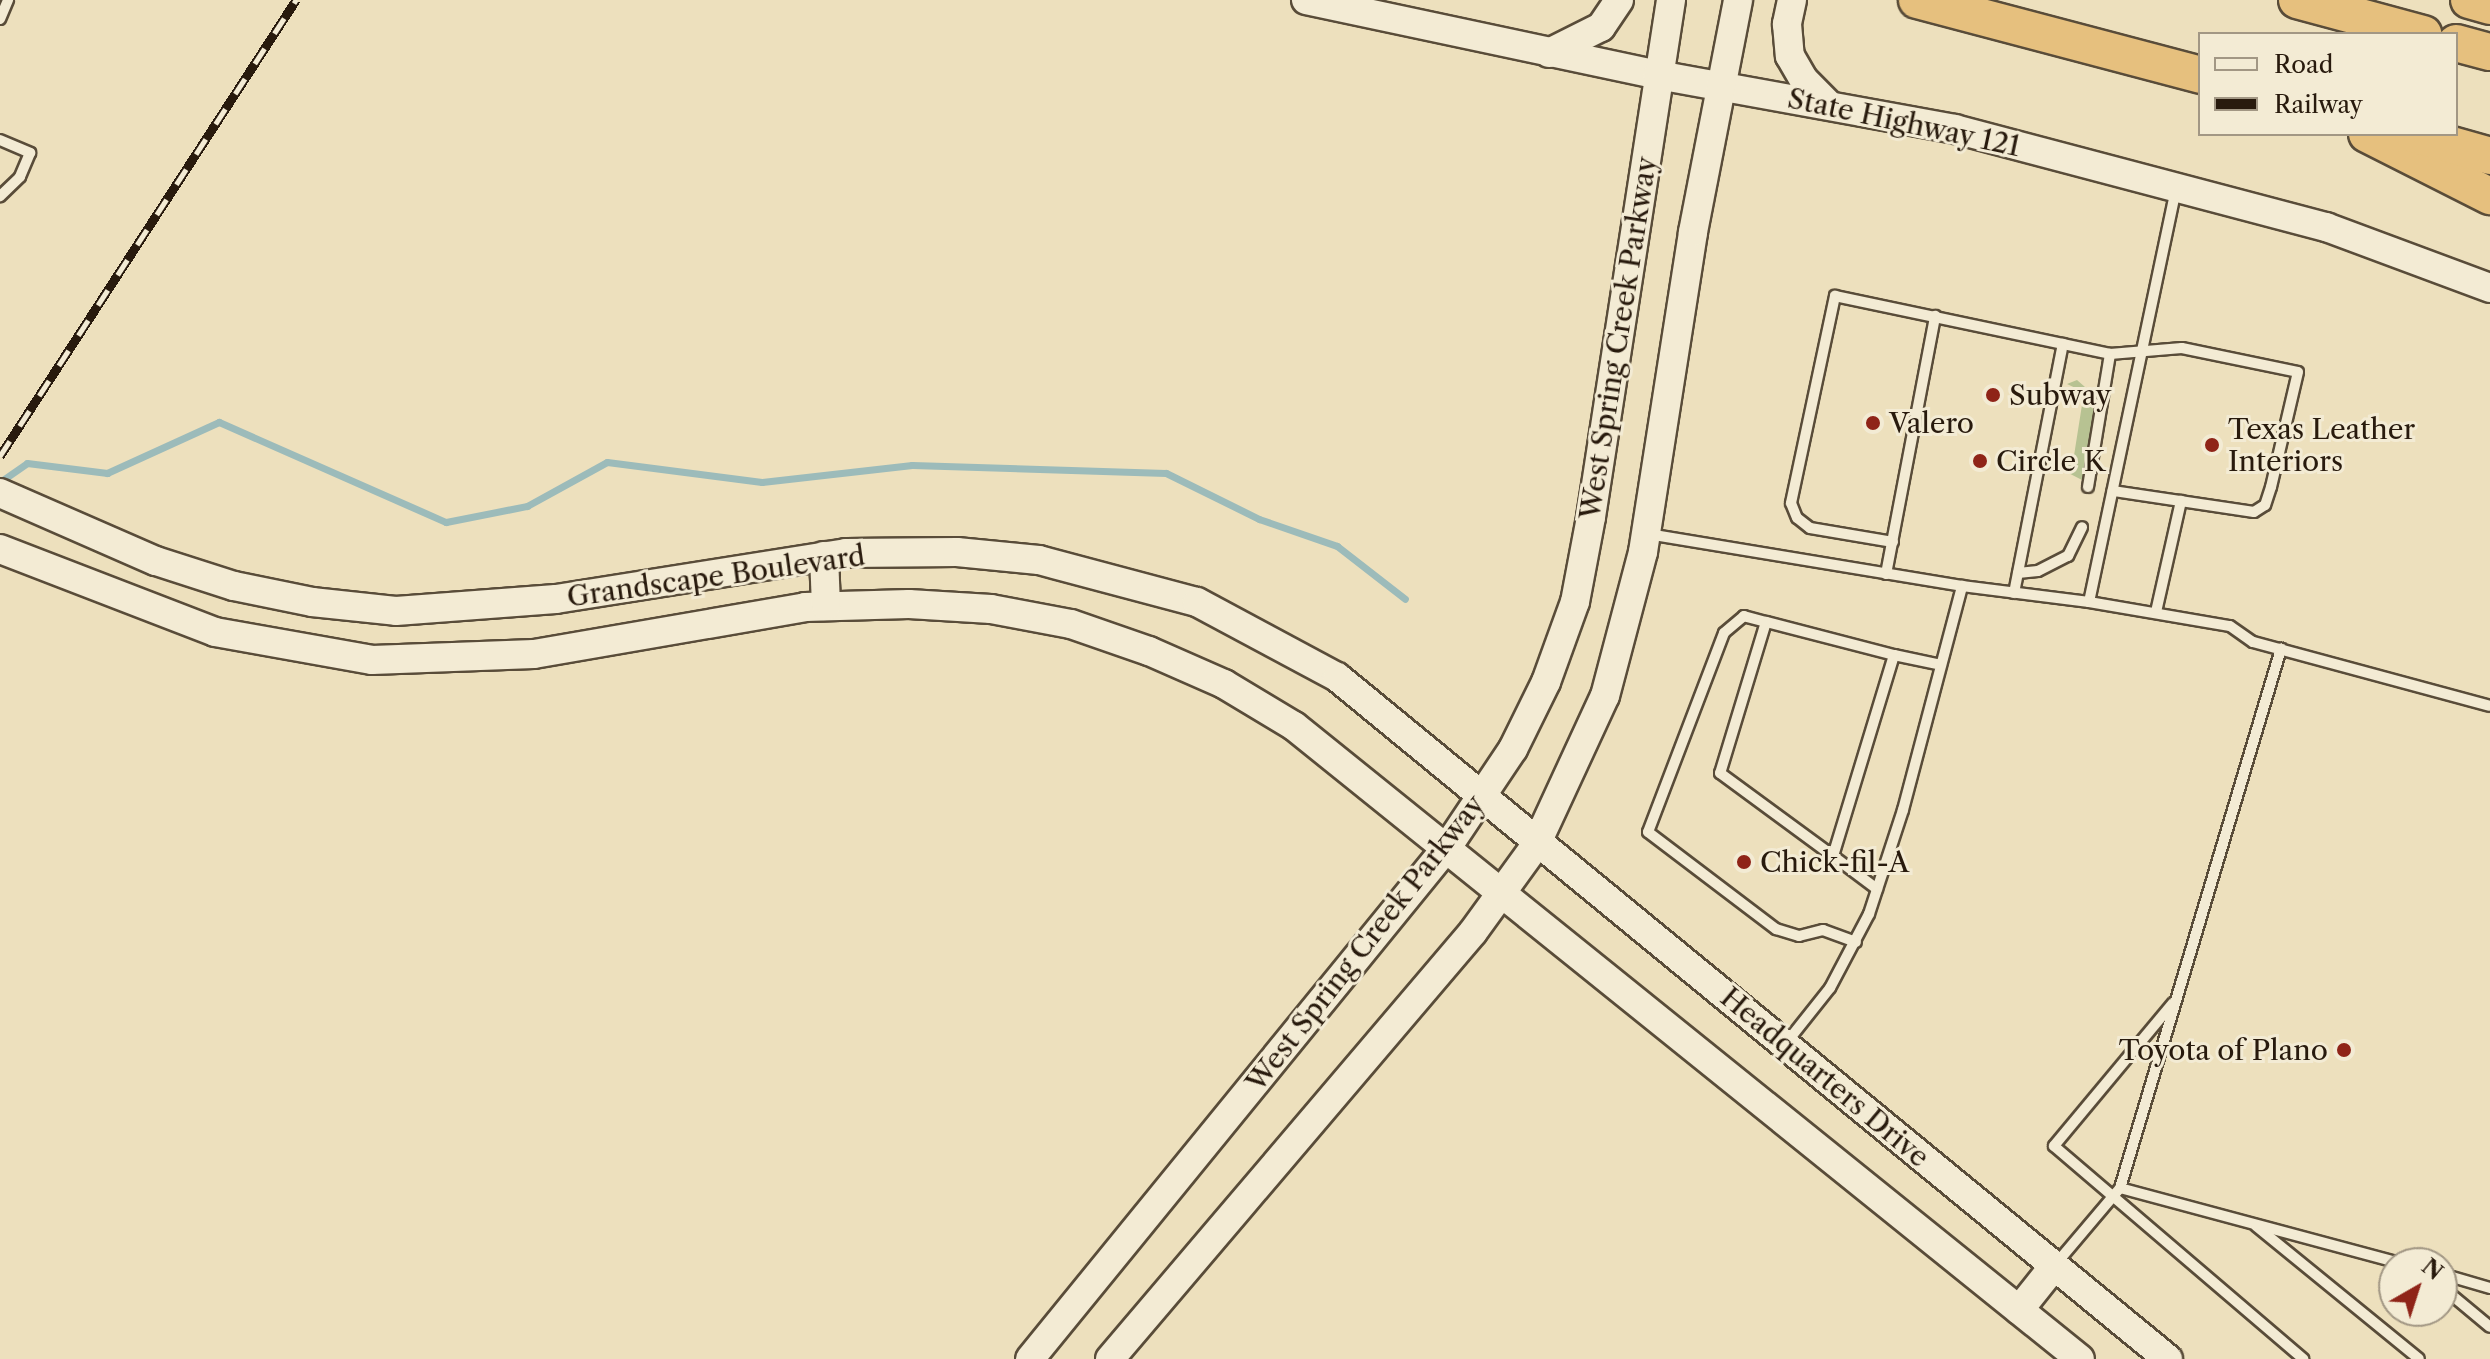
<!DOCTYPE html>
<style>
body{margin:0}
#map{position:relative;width:2490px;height:1359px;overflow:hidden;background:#ede0bd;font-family:"Libre Caslon Text",serif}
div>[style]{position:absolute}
.green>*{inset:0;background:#b7c292}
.stream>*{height:7px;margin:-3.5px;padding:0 3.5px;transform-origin:3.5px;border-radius:3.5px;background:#9cbbba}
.roads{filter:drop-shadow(2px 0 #594c39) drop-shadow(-2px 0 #594c39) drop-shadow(0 2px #594c39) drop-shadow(0 -2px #594c39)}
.lane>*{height:10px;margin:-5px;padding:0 5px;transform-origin:5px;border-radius:5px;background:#f3ebd4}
.secondary>*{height:28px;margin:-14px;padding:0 14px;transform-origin:14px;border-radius:14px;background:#f3ebd4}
.highway>*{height:36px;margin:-18px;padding:0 18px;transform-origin:18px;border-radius:18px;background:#e6c07e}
.rail>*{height:9px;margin-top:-4.5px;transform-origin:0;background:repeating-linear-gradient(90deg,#f3ebd4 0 18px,#281a0d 0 36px);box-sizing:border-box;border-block:2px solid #281a0d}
.dots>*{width:22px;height:22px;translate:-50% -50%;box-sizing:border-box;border:4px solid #f3ebd4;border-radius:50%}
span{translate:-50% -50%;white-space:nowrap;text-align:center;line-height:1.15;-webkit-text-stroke:6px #f3ebd4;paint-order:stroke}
.street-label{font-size:28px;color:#281a0d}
.poi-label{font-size:28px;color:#281a0d}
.left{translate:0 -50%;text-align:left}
.right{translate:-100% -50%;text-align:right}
.legend{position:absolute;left:2198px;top:32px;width:260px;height:104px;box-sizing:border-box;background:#f3ebd4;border:2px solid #a29784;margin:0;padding:10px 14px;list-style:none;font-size:24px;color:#281a0d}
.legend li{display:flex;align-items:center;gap:16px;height:40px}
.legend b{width:40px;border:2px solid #a29784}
.north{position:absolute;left:2378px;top:1247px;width:80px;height:80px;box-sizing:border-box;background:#f3ebd4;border:2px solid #a29784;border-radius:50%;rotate:39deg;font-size:22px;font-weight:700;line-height:32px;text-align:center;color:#281a0d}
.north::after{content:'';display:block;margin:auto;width:28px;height:36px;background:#8f2418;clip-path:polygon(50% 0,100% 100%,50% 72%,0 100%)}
</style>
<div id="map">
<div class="green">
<i style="clip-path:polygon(2077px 380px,2085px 387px,2094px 412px,2082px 480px,2051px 464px,2053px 459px,2073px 462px,2084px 392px,2067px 384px)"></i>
</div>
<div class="stream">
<i style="left:0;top:482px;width:33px;rotate:-35deg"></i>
<i style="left:27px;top:463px;width:81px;rotate:7.1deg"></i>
<i style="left:107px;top:473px;width:123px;rotate:-24.5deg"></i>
<i style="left:219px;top:422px;width:248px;rotate:23.8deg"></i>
<i style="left:446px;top:522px;width:83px;rotate:-11.2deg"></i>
<i style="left:527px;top:506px;width:91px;rotate:-28.8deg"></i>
<i style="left:607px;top:462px;width:156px;rotate:7.4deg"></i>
<i style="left:762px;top:482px;width:151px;rotate:-6.5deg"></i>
<i style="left:912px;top:465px;width:254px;rotate:1.8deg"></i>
<i style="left:1166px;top:473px;width:104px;rotate:26.3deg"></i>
<i style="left:1259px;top:519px;width:83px;rotate:19.1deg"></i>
<i style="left:1337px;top:546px;width:86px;rotate:37.9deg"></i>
</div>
<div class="roads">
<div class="lane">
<i style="left:0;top:19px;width:21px;rotate:-67deg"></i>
<i style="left:0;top:140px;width:33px;rotate:23deg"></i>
<i style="left:30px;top:153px;width:26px;rotate:113deg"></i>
<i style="left:20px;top:177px;width:28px;rotate:136deg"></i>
<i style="left:2088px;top:487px;width:135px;rotate:-80.6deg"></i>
<i style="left:1648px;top:534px;width:318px;rotate:9.4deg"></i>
<i style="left:1962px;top:586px;width:128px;rotate:7.2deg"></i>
<i style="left:2089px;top:602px;width:421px;rotate:-78.1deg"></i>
<i style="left:1893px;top:542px;width:84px;rotate:-170.4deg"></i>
<i style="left:1810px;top:528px;width:16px;rotate:-142deg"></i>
<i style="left:1797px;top:518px;width:16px;rotate:-112deg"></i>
<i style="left:1791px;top:503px;width:212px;rotate:-78deg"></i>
<i style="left:1835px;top:296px;width:281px;rotate:11.9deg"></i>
<i style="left:2110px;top:354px;width:72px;rotate:-4.8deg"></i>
<i style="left:2182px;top:348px;width:118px;rotate:11.7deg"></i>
<i style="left:2298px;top:372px;width:118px;rotate:103.2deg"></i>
<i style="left:2271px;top:487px;width:19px;rotate:108deg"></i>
<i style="left:2265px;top:505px;width:13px;rotate:148deg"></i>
<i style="left:2254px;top:512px;width:143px;rotate:-171.5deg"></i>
<i style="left:2018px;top:573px;width:20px;rotate:-6deg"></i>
<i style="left:2038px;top:571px;width:34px;rotate:-27deg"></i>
<i style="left:2068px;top:556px;width:32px;rotate:-64deg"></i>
<i style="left:1886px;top:574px;width:263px;rotate:-79.2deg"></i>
<i style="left:2014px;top:593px;width:254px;rotate:-78.9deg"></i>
<i style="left:2089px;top:602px;width:143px;rotate:9.7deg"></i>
<i style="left:2230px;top:626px;width:28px;rotate:35deg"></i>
<i style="left:2253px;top:642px;width:245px;rotate:15.1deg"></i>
<i style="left:2156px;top:612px;width:114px;rotate:-77.3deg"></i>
<i style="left:1766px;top:622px;width:23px;rotate:-165deg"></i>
<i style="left:1744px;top:616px;width:26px;rotate:140deg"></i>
<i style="left:1724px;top:633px;width:213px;rotate:110.9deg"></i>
<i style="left:1648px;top:832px;width:161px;rotate:37.2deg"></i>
<i style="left:1776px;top:929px;width:24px;rotate:17deg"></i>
<i style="left:1799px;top:936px;width:25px;rotate:-14deg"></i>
<i style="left:1823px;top:930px;width:35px;rotate:20deg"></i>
<i style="left:1894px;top:655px;width:48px;rotate:12deg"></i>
<i style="left:1833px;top:856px;width:210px;rotate:-73.1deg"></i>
<i style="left:1894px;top:655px;width:132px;rotate:-165.5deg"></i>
<i style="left:1766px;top:622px;width:158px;rotate:106.9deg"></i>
<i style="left:1720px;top:773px;width:140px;rotate:36.3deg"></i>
<i style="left:1833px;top:856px;width:55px;rotate:36.9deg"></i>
<i style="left:2173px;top:1003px;width:186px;rotate:129.8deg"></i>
<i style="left:2054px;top:1146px;width:328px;rotate:40.5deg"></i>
<i style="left:1787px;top:1042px;width:69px;rotate:-51.5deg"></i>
<i style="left:1830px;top:988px;width:84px;rotate:-62.2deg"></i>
<i style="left:1869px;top:914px;width:109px;rotate:-71.9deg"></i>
<i style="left:1903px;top:810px;width:232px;rotate:-75.2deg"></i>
<i style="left:2120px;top:1188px;width:290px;rotate:15deg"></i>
<i style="left:2256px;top:1226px;width:210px;rotate:39.2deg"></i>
<i style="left:2055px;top:1265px;width:101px;rotate:-49.8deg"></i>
<i style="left:2120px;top:1188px;width:563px;rotate:-73.37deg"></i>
<i style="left:2442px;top:1274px;width:50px;rotate:16.3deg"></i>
<i style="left:2442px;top:1287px;width:62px;rotate:39.8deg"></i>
</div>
<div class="secondary">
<i style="left:1306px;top:0;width:360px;rotate:12deg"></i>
<i style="left:1658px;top:75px;width:302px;rotate:10.3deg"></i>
<i style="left:1955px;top:129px;width:384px;rotate:14.8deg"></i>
<i style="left:2326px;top:227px;width:175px;rotate:20.4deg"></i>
<i style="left:1792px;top:0;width:25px;rotate:102deg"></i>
<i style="left:1787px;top:24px;width:32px;rotate:85deg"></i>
<i style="left:1790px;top:56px;width:28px;rotate:60deg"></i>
<i style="left:1804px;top:80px;width:34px;rotate:45deg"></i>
<i style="left:1549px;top:53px;width:58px;rotate:-26.6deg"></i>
<i style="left:1601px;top:27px;width:32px;rotate:-56deg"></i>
<i style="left:0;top:493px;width:170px;rotate:23.6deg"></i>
<i style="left:156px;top:561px;width:82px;rotate:17.8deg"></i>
<i style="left:234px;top:586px;width:80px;rotate:11.6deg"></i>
<i style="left:312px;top:602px;width:84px;rotate:6.1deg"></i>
<i style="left:396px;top:611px;width:160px;rotate:-4.3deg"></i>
<i style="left:556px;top:599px;width:294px;rotate:-9deg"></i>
<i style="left:846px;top:553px;width:111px;rotate:-0.5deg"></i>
<i style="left:957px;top:552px;width:82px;rotate:5.6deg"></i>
<i style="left:1039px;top:560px;width:163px;rotate:14.9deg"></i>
<i style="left:1197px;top:602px;width:159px;rotate:28.2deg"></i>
<i style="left:1337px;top:677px;width:1075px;rotate:39.38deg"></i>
<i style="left:0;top:549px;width:230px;rotate:21.1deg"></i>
<i style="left:215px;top:632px;width:159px;rotate:10.1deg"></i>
<i style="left:372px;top:660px;width:162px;rotate:-2.1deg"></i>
<i style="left:534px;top:654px;width:275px;rotate:-9.8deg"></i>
<i style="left:805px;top:607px;width:104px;rotate:-1.7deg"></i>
<i style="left:909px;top:604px;width:82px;rotate:3.5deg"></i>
<i style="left:991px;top:609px;width:81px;rotate:10.6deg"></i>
<i style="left:1071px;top:624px;width:83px;rotate:19.1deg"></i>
<i style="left:1149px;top:651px;width:82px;rotate:23.7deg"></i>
<i style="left:1224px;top:684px;width:82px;rotate:31deg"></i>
<i style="left:1294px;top:726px;width:1009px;rotate:38.85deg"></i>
<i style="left:824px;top:556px;width:50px;rotate:87.7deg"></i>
<i style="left:2019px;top:1310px;width:56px;rotate:-51.5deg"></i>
<i style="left:1030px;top:1359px;width:662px;rotate:-50.83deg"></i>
<i style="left:1448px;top:846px;width:117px;rotate:-56.2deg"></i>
<i style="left:1513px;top:749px;width:75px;rotate:-63.8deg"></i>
<i style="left:1546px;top:682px;width:85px;rotate:-70.1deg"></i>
<i style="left:1575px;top:602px;width:86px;rotate:-79.3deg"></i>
<i style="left:1591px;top:517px;width:523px;rotate:-81.2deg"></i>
<i style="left:1110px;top:1359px;width:560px;rotate:-49.63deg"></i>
<i style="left:1473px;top:932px;width:107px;rotate:-54.1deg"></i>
<i style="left:1536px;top:845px;width:164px;rotate:-65.2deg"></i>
<i style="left:1605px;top:696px;width:149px;rotate:-75.2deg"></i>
<i style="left:1643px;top:552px;width:324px;rotate:-81.1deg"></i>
<i style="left:1693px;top:232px;width:236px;rotate:-79deg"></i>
</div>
<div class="highway">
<i style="left:1917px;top:0;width:293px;rotate:14.8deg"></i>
<i style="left:2297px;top:0;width:131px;rotate:15.1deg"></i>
<i style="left:2469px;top:0;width:22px;rotate:16deg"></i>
<i style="left:2456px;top:43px;width:35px;rotate:15deg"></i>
<i style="left:2367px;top:134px;width:138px;rotate:26.8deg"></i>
<i style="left:2413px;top:134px;width:80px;rotate:15.9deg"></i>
</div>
</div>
<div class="rail">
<i style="left:0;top:456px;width:544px;rotate:-57.01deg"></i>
</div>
<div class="dots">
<i style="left:1993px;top:395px;background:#8f2418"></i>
<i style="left:1873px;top:423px;background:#8f2418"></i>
<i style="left:2212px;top:445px;background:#8f2418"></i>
<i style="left:1980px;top:461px;background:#8f2418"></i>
<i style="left:1744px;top:862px;background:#8f2418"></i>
<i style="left:2344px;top:1050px;background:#8f2418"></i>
</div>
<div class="street-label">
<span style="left:1904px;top:122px;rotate:12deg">State Highway 121</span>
<span style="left:1618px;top:338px;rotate:-81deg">West Spring Creek Parkway</span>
<span style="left:716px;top:576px;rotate:-8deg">Grandscape Boulevard</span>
<span style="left:1365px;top:943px;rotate:-52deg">West Spring Creek Parkway</span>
<span style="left:1825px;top:1077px;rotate:40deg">Headquarters Drive</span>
</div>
<div class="poi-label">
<span class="left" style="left:2009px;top:395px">Subway</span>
<span class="left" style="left:1889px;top:423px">Valero</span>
<span class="left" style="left:2228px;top:445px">Texas Leather<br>Interiors</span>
<span class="left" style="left:1996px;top:461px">Circle K</span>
<span class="left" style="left:1760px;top:862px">Chick-fil-A</span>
<span class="right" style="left:2328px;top:1050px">Toyota of Plano</span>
</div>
<ul class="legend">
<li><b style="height:10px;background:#f3ebd4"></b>Road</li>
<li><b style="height:10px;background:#281a0d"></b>Railway</li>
</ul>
<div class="north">N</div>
</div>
